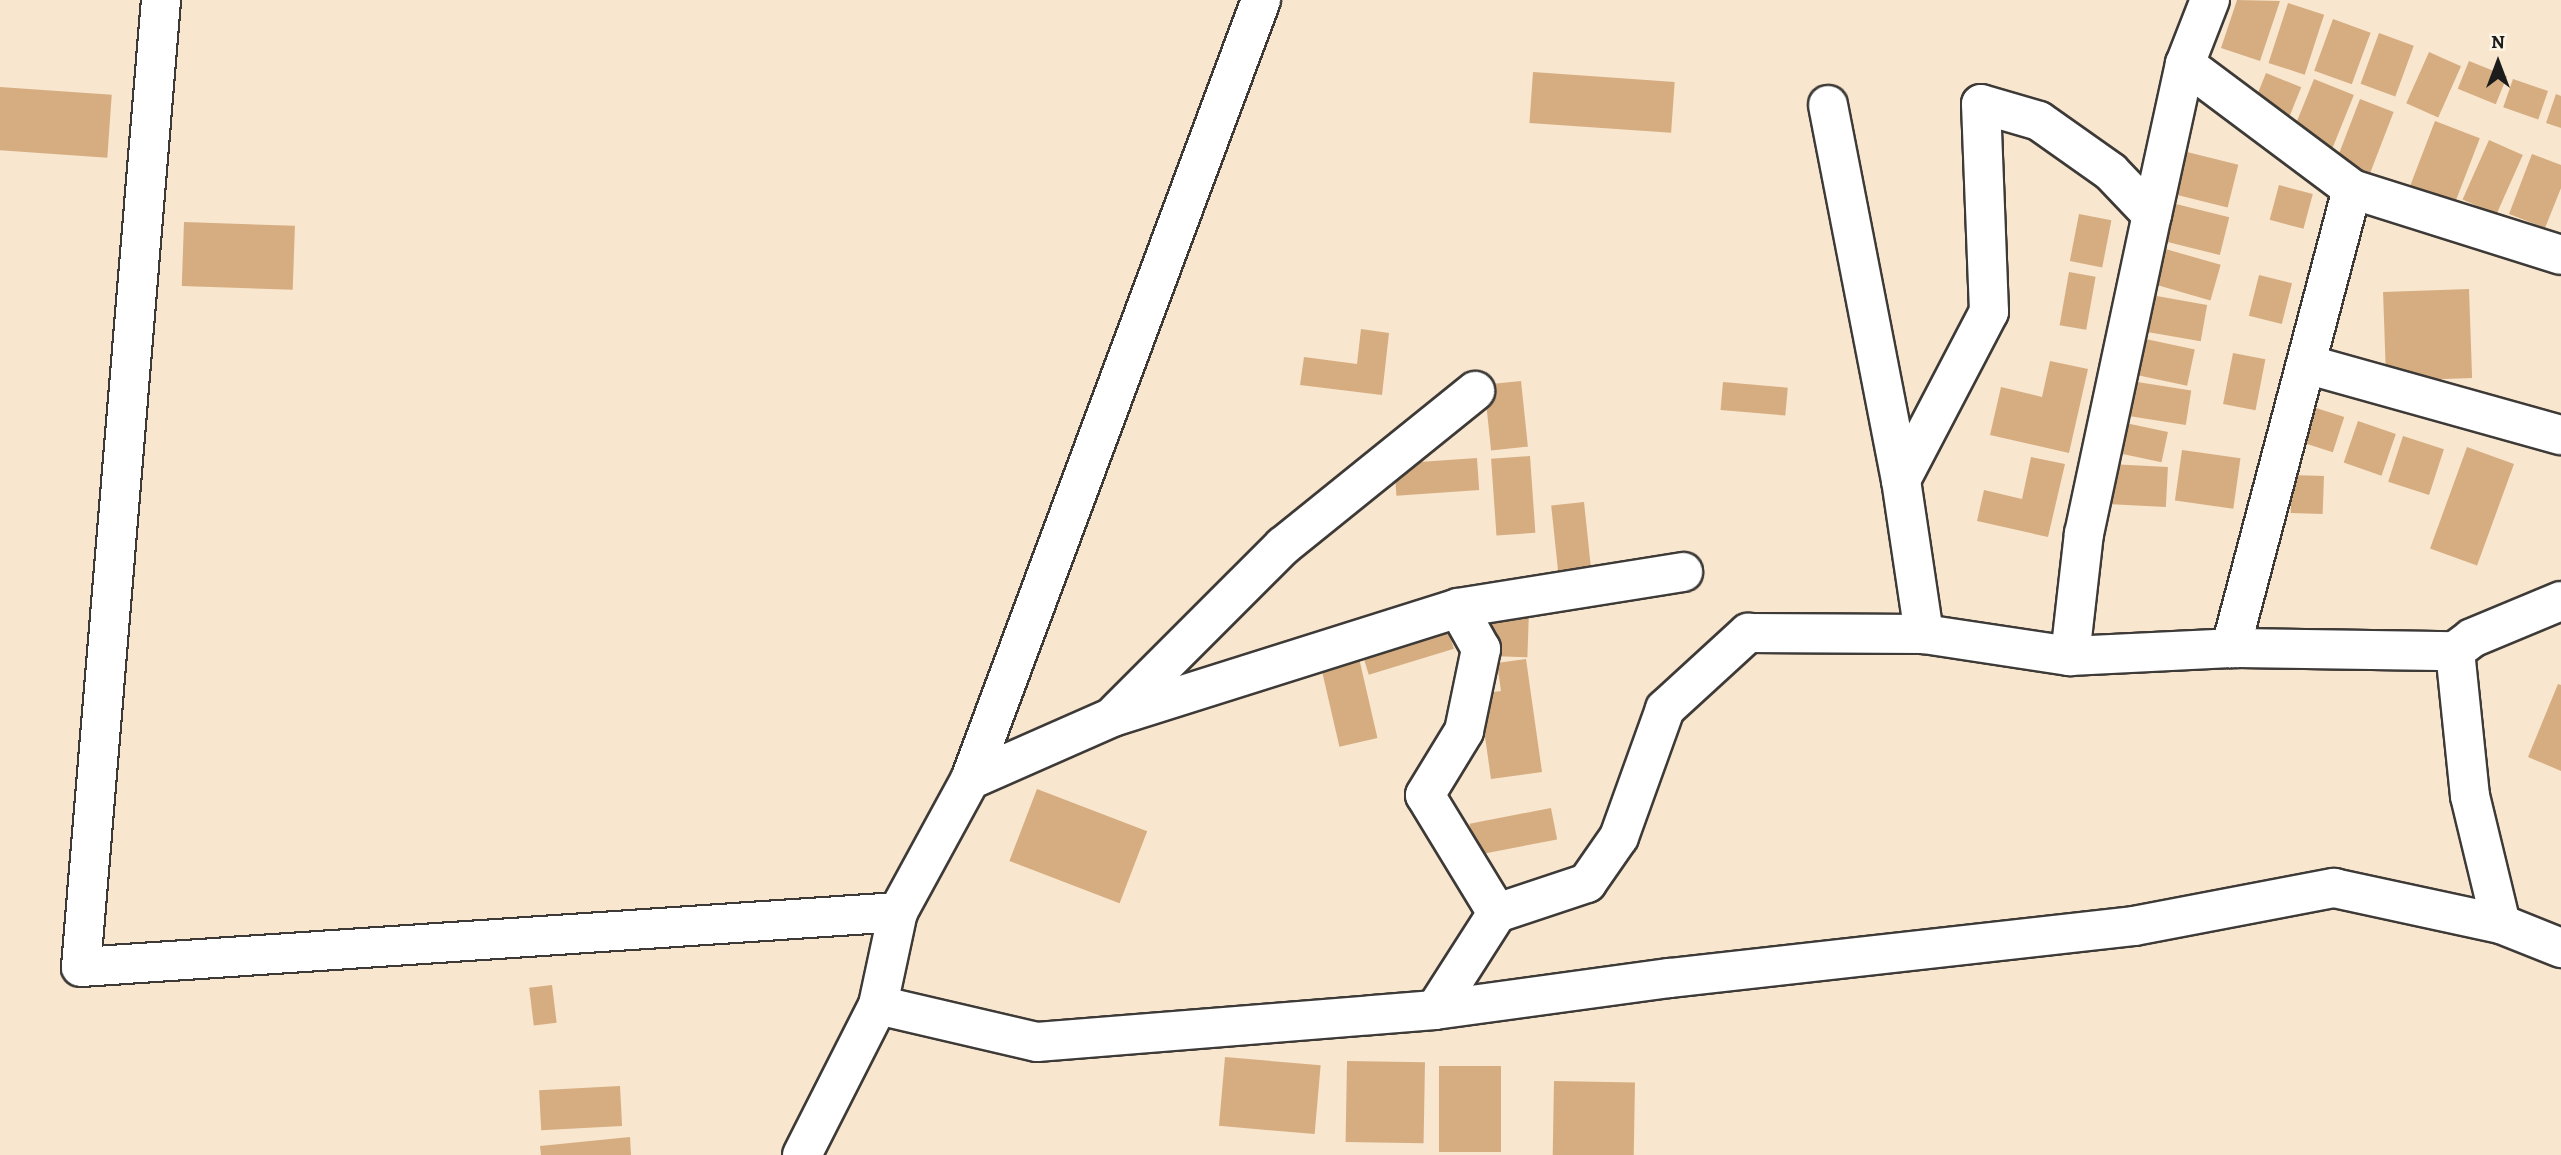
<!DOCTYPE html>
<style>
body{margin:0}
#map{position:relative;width:2561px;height:1155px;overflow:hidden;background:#f8e6ce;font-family:Alegreya,serif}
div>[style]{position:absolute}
.building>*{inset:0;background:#d6ad81;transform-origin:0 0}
.roads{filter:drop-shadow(2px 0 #3d3a37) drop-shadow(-2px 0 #3d3a37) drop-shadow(0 2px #3d3a37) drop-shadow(0 -2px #3d3a37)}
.minor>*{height:38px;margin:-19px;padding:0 19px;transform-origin:19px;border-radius:19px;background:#fff}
.major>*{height:38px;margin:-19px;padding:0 19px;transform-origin:19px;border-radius:19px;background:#fff}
span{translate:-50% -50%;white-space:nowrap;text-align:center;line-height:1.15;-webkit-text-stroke:5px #fcf5e5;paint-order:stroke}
.north{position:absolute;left:2463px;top:28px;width:70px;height:70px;-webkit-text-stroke:5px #fcf5e5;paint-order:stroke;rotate:0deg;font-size:19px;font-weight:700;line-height:28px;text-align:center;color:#1c1c1c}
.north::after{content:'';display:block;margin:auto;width:24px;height:32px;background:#1c1c1c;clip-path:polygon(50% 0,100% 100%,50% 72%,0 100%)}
</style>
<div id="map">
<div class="building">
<i style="clip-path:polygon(2237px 0,2280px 1px,2260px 61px,2221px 48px)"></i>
<i style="left:2288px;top:3px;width:38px;height:63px;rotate:18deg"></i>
<i style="left:2333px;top:19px;width:40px;height:55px;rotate:20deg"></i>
<i style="left:2379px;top:33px;width:37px;height:54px;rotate:20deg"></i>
<i style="left:2429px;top:52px;width:35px;height:56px;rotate:24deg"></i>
<i style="left:2469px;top:61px;width:41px;height:30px;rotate:22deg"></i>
<i style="left:1533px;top:72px;width:142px;height:51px;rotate:4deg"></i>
<i style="left:2266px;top:73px;width:38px;height:60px;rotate:22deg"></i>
<i style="left:2314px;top:79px;width:43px;height:70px;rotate:22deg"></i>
<i style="left:2513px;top:79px;width:37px;height:30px;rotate:19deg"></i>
<i style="left:0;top:87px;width:112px;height:63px;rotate:4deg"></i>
<i style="clip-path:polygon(2556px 94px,2561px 96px,2561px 128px,2546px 123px)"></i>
<i style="left:2360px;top:99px;width:36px;height:66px;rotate:21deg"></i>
<i style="left:2435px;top:121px;width:48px;height:77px;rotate:21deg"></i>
<i style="left:2489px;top:140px;width:37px;height:65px;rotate:24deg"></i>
<i style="left:2183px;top:151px;width:57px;height:44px;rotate:14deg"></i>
<i style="clip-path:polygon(2532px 154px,2561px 165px,2561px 188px,2545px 228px,2509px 214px)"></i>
<i style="left:2279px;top:185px;width:35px;height:36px;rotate:15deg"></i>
<i style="left:2172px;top:203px;width:59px;height:39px;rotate:14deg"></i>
<i style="left:2079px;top:214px;width:33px;height:48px;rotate:11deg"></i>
<i style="left:184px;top:222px;width:111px;height:64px;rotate:2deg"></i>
<i style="left:2162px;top:248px;width:61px;height:37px;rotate:16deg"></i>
<i style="left:2069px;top:272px;width:27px;height:54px;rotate:10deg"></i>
<i style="left:2259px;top:275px;width:34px;height:42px;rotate:14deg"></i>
<i style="left:2469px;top:289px;width:89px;height:86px;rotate:88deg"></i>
<i style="left:2151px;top:295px;width:57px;height:37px;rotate:10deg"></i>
<i style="clip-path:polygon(1361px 329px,1389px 333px,1382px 395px,1300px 385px,1304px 357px,1357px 364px)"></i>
<i style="left:2141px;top:338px;width:55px;height:37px;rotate:12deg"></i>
<i style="left:2233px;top:353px;width:33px;height:52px;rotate:11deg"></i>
<i style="clip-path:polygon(2050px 361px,2088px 369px,2069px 453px,1990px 435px,2001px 387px,2042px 397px)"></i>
<i style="left:1521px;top:381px;width:66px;height:37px;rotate:84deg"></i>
<i style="left:2131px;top:381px;width:61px;height:35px;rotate:9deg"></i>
<i style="left:1723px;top:382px;width:65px;height:28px;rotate:5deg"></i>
<i style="left:2310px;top:406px;width:36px;height:37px;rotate:18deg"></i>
<i style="left:2358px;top:421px;width:40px;height:44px;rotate:19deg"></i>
<i style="left:2121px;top:422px;width:48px;height:31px;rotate:12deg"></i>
<i style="left:2403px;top:436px;width:43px;height:48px;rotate:18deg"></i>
<i style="left:2467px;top:447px;width:50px;height:108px;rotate:20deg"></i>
<i style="left:2182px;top:450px;width:59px;height:51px;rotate:8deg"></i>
<i style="left:1530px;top:456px;width:77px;height:39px;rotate:86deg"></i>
<i style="clip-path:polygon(2031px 457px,2065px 464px,2048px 537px,1977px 521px,1984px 490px,2022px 499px)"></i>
<i style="left:1477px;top:458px;width:32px;height:83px;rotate:86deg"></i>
<i style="left:2109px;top:464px;width:59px;height:40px;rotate:3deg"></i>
<i style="left:2292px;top:475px;width:32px;height:38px;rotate:2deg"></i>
<i style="left:1584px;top:502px;width:66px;height:33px;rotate:84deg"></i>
<i style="left:1492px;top:610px;width:37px;height:46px;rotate:2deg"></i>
<i style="left:1446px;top:623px;width:27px;height:89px;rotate:73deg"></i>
<i style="left:1359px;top:658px;width:82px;height:39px;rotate:77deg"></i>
<i style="clip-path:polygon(1526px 659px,1542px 772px,1491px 779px,1479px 694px,1501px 691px,1497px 663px)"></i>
<i style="clip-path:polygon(2558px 684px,2561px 685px,2561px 771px,2528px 757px)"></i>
<i style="left:1037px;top:789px;width:118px;height:77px;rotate:21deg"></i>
<i style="left:1551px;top:808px;width:32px;height:83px;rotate:79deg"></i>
<i style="left:552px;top:985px;width:38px;height:23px;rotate:83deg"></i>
<i style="left:1225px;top:1057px;width:96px;height:69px;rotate:5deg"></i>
<i style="left:1347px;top:1061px;width:78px;height:81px;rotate:1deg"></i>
<i style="left:1439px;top:1066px;width:62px;height:86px"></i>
<i style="left:1554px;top:1081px;width:81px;height:74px;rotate:1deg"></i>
<i style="left:620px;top:1086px;width:40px;height:81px;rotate:87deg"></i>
<i style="clip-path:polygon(630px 1137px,631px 1155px,541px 1155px,540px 1146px)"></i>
</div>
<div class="roads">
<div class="minor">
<i style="left:161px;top:0;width:970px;rotate:94.73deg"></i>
<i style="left:81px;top:967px;width:819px;rotate:-3.85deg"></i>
<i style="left:2185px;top:64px;width:209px;rotate:36.8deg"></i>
<i style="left:2352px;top:189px;width:475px;rotate:104.8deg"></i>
<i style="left:1828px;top:105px;width:382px;rotate:79deg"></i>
<i style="left:1901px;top:480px;width:156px;rotate:81.5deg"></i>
<i style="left:2352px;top:189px;width:219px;rotate:17.5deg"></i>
<i style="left:2306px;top:364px;width:265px;rotate:15.6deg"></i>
<i style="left:1901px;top:480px;width:190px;rotate:-62.4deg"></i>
<i style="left:1989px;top:312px;width:208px;rotate:-92.2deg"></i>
<i style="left:1981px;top:104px;width:60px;rotate:16.3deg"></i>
<i style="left:2039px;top:121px;width:88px;rotate:35.3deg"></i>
<i style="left:2111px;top:172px;width:59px;rotate:46.4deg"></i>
<i style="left:2070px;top:656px;width:123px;rotate:-83.5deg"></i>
<i style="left:2084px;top:534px;width:326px;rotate:-78deg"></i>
<i style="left:2152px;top:215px;width:155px;rotate:-77.7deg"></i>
<i style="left:2185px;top:64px;width:69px;rotate:-68.7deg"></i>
<i style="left:1117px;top:712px;width:235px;rotate:-45deg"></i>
<i style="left:1283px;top:546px;width:247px;rotate:-38.9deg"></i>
<i style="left:970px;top:780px;width:156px;rotate:-23.8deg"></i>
<i style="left:1113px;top:717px;width:362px;rotate:-17.5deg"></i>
<i style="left:1458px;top:608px;width:228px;rotate:-9.1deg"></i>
<i style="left:1497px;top:913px;width:95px;rotate:-18.4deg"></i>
<i style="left:1587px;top:883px;width:56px;rotate:-55.2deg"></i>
<i style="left:1619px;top:837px;width:136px;rotate:-70.2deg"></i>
<i style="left:1665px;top:709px;width:113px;rotate:-42.5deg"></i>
<i style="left:1748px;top:633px;width:176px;rotate:0.3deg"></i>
<i style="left:1924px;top:634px;width:148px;rotate:8.6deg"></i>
<i style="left:2070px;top:656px;width:161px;rotate:-2.8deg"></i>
<i style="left:2231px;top:648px;width:224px;rotate:0.8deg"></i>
<i style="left:2501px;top:924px;width:132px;rotate:-103.6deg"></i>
<i style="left:2470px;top:796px;width:146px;rotate:-95.9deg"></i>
<i style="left:2455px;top:651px;width:21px;rotate:-37deg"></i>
<i style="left:2472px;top:638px;width:96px;rotate:-22.6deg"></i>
<i style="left:878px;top:1005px;width:163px;rotate:13.1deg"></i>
<i style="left:1037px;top:1042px;width:399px;rotate:-4.6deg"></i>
<i style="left:1435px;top:1010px;width:237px;rotate:-7.8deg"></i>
<i style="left:1670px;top:978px;width:467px;rotate:-6.4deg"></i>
<i style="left:2134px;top:926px;width:204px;rotate:-10.8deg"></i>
<i style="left:2334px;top:888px;width:171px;rotate:12.2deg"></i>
<i style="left:2501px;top:924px;width:65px;rotate:21.8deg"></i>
<i style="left:1435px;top:1010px;width:115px;rotate:-57.4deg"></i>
<i style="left:1497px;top:913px;width:138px;rotate:-121.4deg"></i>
<i style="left:1425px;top:795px;width:75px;rotate:-58.6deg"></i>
<i style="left:1464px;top:731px;width:84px;rotate:-78.3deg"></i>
<i style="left:1481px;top:649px;width:47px;rotate:-119.3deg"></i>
</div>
<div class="major">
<i style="left:802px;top:1155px;width:168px;rotate:-63.1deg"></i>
<i style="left:878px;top:1005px;width:95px;rotate:-77.9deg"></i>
<i style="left:898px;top:912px;width:150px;rotate:-61.4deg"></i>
<i style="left:970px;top:780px;width:833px;rotate:-69.54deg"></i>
</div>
</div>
<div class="north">N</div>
</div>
